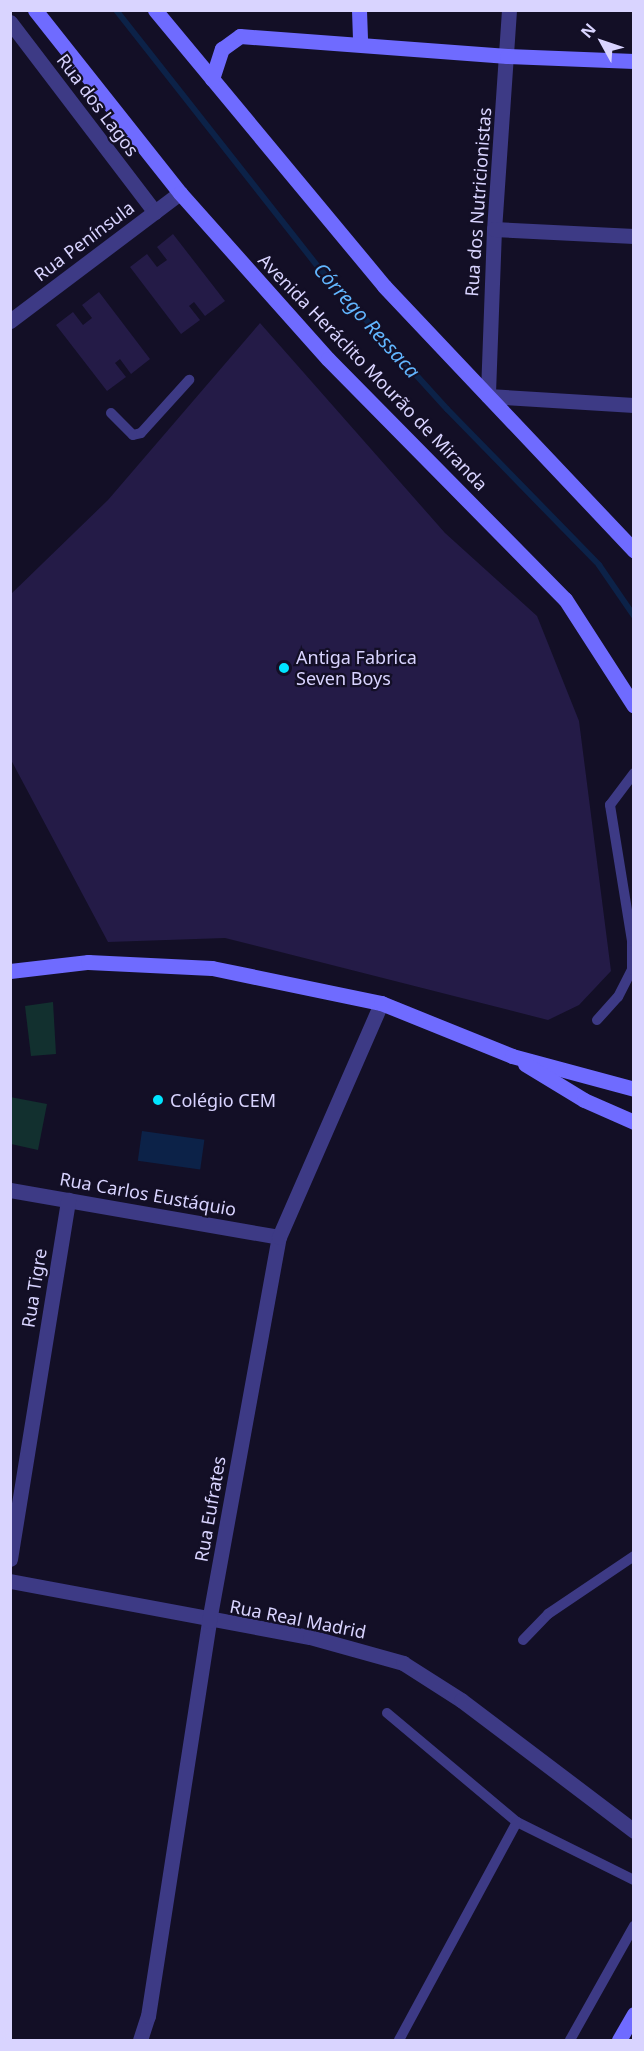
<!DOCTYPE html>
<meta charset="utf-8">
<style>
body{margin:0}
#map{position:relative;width:644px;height:2051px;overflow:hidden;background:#130f26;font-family:"Noto Sans",sans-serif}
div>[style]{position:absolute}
.green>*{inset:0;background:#12302f}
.water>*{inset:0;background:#0c2248;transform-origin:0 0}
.stream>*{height:6px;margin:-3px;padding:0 3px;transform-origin:3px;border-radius:3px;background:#0c2248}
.building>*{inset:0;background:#241b47}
.lane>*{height:10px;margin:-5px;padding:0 5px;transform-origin:5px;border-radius:5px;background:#3d3a85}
.street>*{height:15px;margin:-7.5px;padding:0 7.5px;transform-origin:7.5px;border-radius:7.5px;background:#3d3a85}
.secondary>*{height:15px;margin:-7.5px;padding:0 7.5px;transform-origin:7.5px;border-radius:7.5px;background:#6f6bff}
.dots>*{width:16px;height:16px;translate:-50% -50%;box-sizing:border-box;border:3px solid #130f26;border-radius:50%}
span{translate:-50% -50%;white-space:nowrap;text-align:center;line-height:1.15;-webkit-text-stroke:4.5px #130f26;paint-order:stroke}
.street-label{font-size:18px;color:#d9d4ff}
.poi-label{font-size:18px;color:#d9d4ff}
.left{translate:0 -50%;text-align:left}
.water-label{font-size:20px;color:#62b6ff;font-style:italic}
.frame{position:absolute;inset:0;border:12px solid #d9d4ff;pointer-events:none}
.north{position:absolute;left:572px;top:12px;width:60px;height:60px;-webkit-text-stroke:4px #130f26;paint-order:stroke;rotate:310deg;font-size:16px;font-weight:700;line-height:24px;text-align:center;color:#d9d4ff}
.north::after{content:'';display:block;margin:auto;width:21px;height:27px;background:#d9d4ff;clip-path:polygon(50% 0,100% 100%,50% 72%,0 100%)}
</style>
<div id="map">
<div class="green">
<i style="clip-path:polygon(53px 1002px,56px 1054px,31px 1056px,25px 1006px)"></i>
<i style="clip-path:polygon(10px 1097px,47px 1104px,38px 1150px,11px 1144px)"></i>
</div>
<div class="water">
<i style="left:142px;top:1131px;width:63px;height:30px;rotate:8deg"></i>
</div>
<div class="stream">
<i style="left:116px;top:10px;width:330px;rotate:51.8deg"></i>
<i style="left:320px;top:269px;width:189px;rotate:47.8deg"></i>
<i style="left:447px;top:409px;width:218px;rotate:45.7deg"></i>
<i style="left:599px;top:565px;width:62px;rotate:55.5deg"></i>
</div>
<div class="building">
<i style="clip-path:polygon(173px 234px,225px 301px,205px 316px,194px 302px,189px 306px,200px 320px,181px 334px,130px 267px,147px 254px,157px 267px,167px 260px,157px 247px)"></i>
<i style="clip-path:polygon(99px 292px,150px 359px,131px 374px,120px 359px,115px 363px,126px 377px,107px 391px,56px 325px,73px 312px,83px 325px,92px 318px,82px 305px)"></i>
<i style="clip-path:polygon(260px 323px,445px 533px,537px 616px,579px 721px,611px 971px,579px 1005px,548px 1020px,225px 938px,108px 942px,10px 758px,10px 595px,108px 500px)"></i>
</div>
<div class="lane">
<i style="left:111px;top:413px;width:31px;rotate:45deg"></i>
<i style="left:133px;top:435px;width:8px;rotate:-14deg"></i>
<i style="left:141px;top:433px;width:72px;rotate:-47.8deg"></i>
<i style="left:597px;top:1020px;width:31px;rotate:-48deg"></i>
<i style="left:618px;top:997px;width:30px;rotate:-63deg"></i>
<i style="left:632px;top:970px;width:29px;rotate:-90deg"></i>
<i style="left:632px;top:941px;width:138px;rotate:-99.2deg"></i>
<i style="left:610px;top:805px;width:40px;rotate:-53deg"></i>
<i style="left:523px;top:1640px;width:36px;rotate:-46deg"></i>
<i style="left:548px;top:1614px;width:104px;rotate:-34deg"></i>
<i style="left:387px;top:1713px;width:170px;rotate:40deg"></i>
<i style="left:517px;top:1822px;width:131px;rotate:26.4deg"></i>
<i style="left:399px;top:2040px;width:248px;rotate:-61.6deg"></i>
<i style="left:570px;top:2040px;width:131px;rotate:-60.7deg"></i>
</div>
<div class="street">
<i style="left:509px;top:10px;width:220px;rotate:93.9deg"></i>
<i style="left:494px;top:229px;width:167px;rotate:92.1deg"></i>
<i style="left:488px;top:396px;width:146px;rotate:3.5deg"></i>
<i style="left:10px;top:22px;width:239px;rotate:52.7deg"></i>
<i style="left:494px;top:229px;width:140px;rotate:2.9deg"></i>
<i style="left:10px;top:321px;width:213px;rotate:-37deg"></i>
<i style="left:10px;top:1190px;width:273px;rotate:9.9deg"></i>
<i style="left:10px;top:1559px;width:364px;rotate:-80.8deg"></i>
<i style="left:10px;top:1581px;width:305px;rotate:10.6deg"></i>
<i style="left:310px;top:1637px;width:97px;rotate:15.6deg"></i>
<i style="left:403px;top:1663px;width:69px;rotate:32.5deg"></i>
<i style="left:461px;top:1700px;width:217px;rotate:37.1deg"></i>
<i style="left:140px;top:2040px;width:25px;rotate:-72deg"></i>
<i style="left:148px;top:2016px;width:400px;rotate:-81.2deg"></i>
<i style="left:209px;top:1621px;width:390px;rotate:-79.7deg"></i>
<i style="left:279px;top:1237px;width:255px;rotate:-66.4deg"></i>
</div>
<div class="secondary">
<i style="left:35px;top:10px;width:233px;rotate:51.6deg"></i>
<i style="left:180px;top:193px;width:222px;rotate:48.3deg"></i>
<i style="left:328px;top:359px;width:337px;rotate:45.4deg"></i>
<i style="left:565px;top:599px;width:127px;rotate:57.2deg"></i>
<i style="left:155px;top:10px;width:359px;rotate:50.3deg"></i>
<i style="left:384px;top:286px;width:364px;rotate:46.6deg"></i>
<i style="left:359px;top:10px;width:34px;rotate:88deg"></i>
<i style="left:212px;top:79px;width:32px;rotate:-72deg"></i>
<i style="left:222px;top:49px;width:22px;rotate:-36deg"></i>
<i style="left:240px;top:36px;width:268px;rotate:4.3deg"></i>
<i style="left:507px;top:56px;width:127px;rotate:2.3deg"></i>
<i style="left:10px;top:971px;width:79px;rotate:-6.6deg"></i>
<i style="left:88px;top:962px;width:124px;rotate:2.8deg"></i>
<i style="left:212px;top:968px;width:173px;rotate:11.7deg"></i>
<i style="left:381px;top:1003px;width:141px;rotate:22deg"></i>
<i style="left:512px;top:1056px;width:126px;rotate:15.1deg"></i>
<i style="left:525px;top:1064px;width:69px;rotate:31.4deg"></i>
<i style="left:584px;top:1100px;width:55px;rotate:23.7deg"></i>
<i style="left:619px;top:2040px;width:30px;rotate:-60deg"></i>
</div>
<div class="dots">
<i style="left:284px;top:668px;background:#00e5ff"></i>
<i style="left:158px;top:1100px;background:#00e5ff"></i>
</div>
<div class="street-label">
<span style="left:98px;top:105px;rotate:53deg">Rua dos Lagos</span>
<span style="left:478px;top:202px;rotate:-86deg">Rua dos Nutricionistas</span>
<span style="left:84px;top:241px;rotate:-37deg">Rua Península</span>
<span style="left:373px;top:372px;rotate:46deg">Avenida Heráclito Mourão de Miranda</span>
<span style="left:148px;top:1194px;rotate:10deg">Rua Carlos Eustáquio</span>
<span style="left:34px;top:1288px;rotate:-81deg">Rua Tigre</span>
<span style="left:210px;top:1509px;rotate:-80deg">Rua Eufrates</span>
<span style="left:298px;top:1619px;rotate:11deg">Rua Real Madrid</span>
</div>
<div class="poi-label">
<span class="left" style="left:296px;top:668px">Antiga Fabrica<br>Seven Boys</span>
<span class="left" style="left:170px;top:1100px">Colégio CEM</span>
</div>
<div class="water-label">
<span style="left:367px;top:320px;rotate:48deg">Córrego Ressaca</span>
</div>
<div class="frame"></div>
<div class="north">N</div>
</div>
